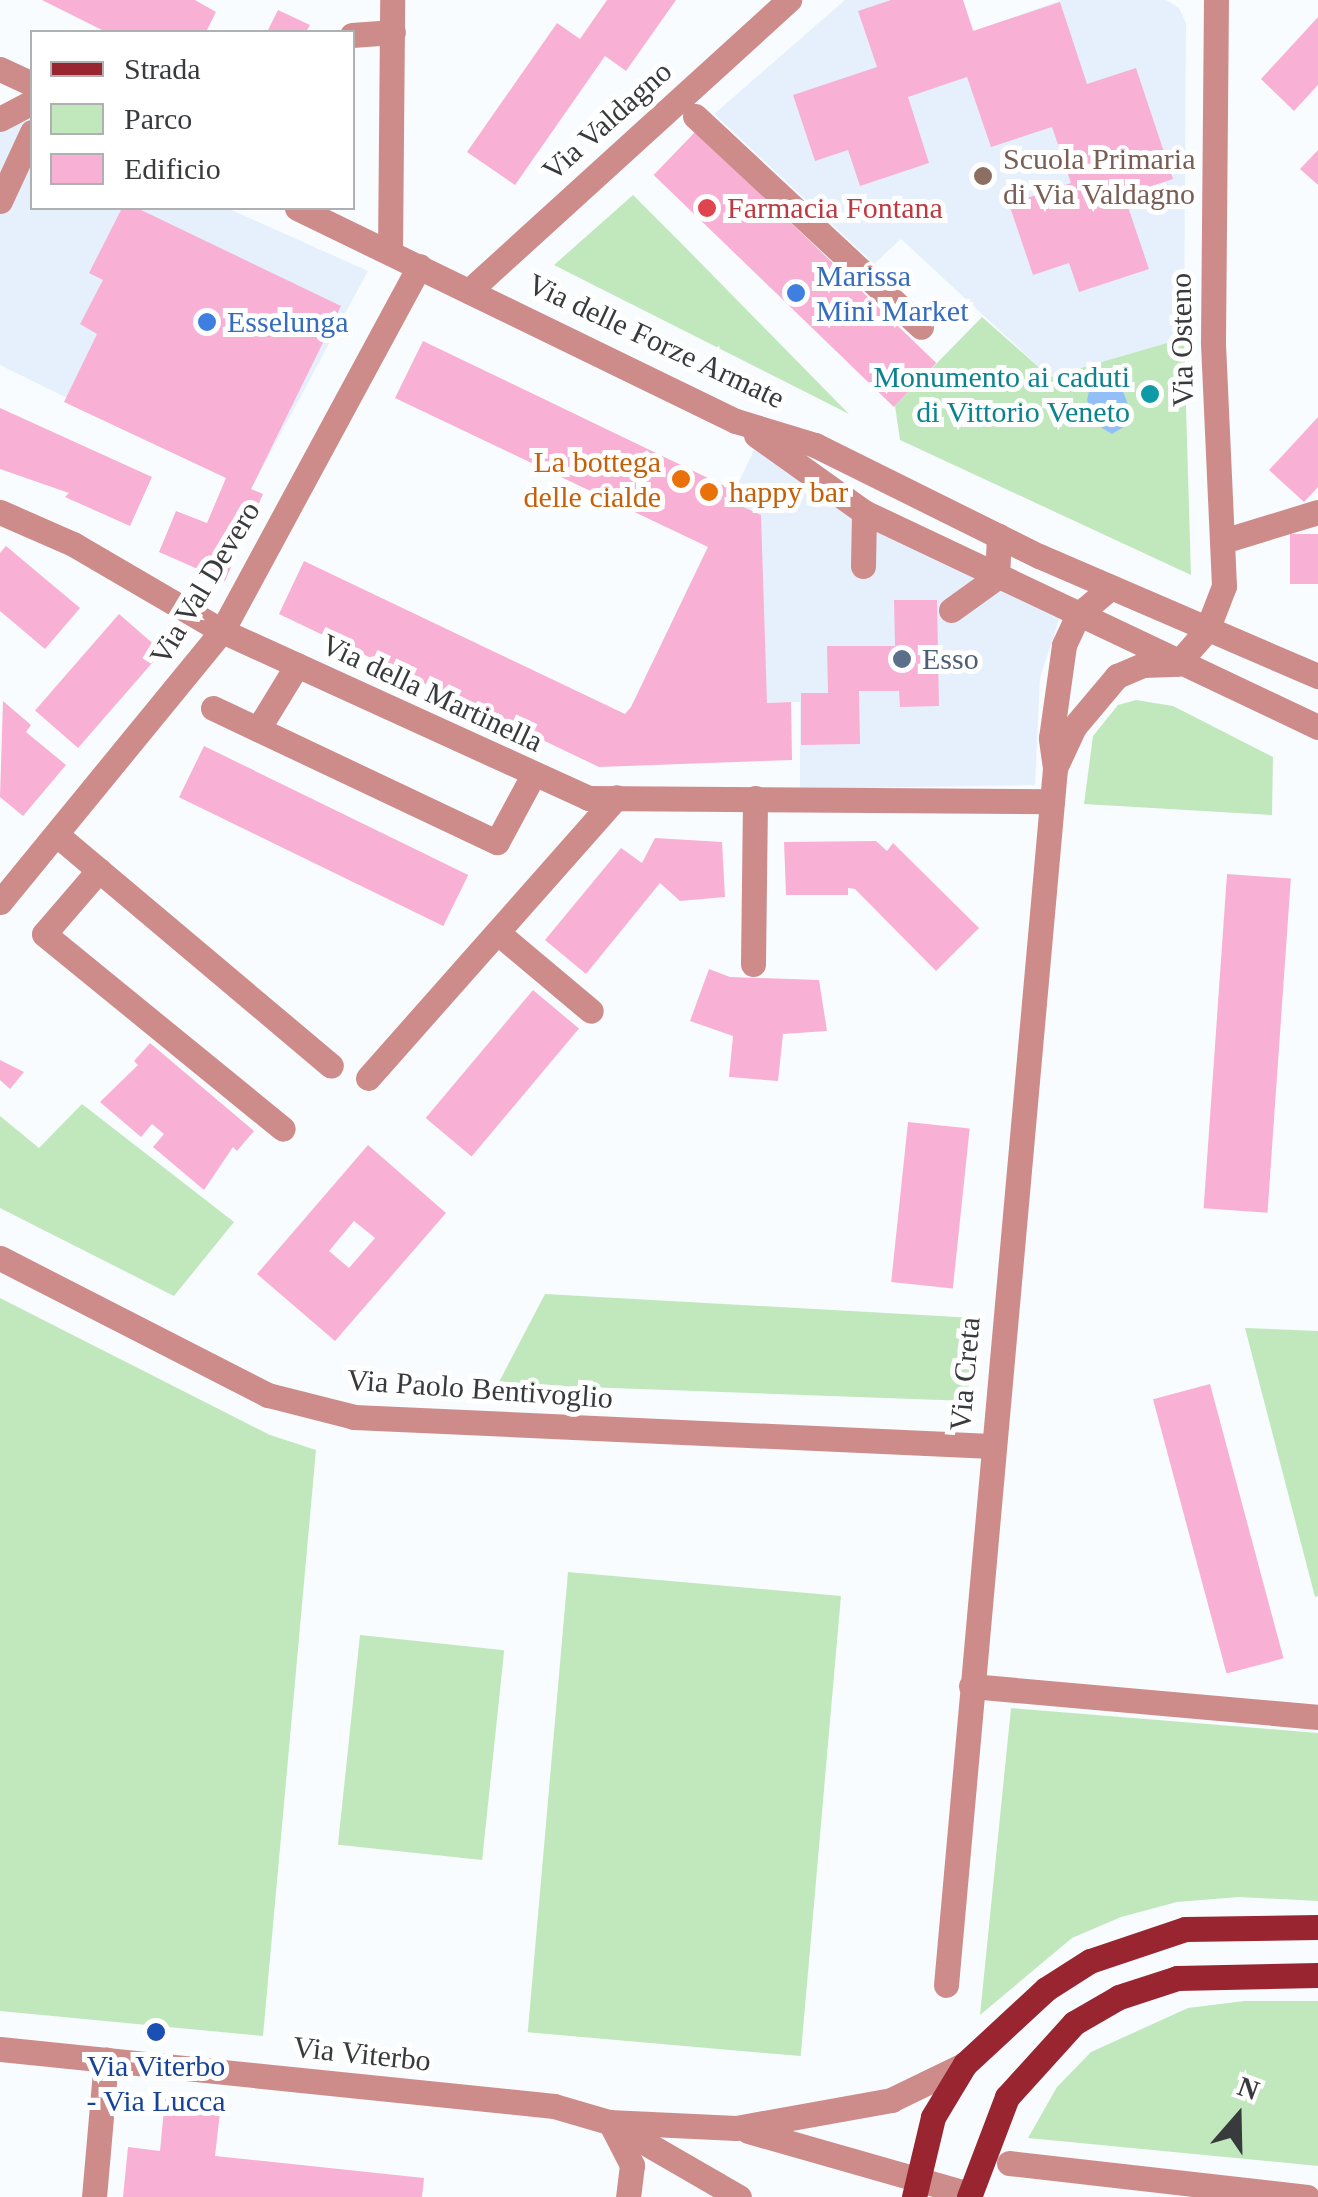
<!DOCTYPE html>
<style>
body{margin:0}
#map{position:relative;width:1318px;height:2197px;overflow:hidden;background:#f8fcff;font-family:"Times New Roman",serif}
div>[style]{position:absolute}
.built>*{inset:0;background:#e6f0fc}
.green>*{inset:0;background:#c1e8bc;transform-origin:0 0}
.water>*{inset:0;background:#93bff8}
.building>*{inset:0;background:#f8b1d5;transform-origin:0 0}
.minor>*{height:25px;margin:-12.5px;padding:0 12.5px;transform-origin:12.5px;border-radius:12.5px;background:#cd8c8a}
.major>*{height:25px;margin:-12.5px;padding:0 12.5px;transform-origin:12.5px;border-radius:12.5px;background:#98252f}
.dots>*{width:28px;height:28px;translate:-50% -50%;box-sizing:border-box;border:5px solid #fff;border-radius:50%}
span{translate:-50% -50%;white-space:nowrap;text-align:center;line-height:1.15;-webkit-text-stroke:10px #fff;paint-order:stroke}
.street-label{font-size:30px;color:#383a3c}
.education-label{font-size:30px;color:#785e54}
.left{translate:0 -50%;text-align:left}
.health-label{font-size:30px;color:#be3a42}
.shop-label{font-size:30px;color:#366cbe}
.culture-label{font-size:30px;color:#0d838f}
.right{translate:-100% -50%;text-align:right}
.food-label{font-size:30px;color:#c56008}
.service-label{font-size:30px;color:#4e5e75}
.transit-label{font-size:30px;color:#164399}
.legend{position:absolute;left:30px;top:30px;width:325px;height:180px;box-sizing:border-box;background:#fff;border:2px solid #afb0b1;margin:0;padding:12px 18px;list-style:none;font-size:30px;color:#383a3c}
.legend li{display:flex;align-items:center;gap:20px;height:50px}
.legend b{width:50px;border:2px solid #afb0b1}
.north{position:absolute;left:1188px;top:2067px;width:100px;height:100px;-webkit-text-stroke:8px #fff;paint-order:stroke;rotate:20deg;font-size:28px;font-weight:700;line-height:40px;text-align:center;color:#383a3c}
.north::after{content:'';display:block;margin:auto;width:35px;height:45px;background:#383a3c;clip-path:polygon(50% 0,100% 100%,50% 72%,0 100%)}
</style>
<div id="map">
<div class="built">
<i style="clip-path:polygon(845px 0,963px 0,974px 31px,1062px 0,1166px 0,1179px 8px,1186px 23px,1184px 338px,1050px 377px,901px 239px,874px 264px,714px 114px)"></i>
<i style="clip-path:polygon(0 105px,32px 120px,32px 208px,227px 208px,368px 271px,251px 489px,0 365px)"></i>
<i style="clip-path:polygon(756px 446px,1066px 598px,1040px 678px,1035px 785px,800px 789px,800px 702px,631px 707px)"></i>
</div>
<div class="green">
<i style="clip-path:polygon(633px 195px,680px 242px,849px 414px,554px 265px)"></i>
<i style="clip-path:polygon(982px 317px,1050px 377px,1184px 338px,1191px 575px,900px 440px,895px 406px)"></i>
<i style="clip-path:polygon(1136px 700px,1173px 706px,1273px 757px,1272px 815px,1084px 804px,1093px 736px,1118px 705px)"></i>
<i style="clip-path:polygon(82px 1104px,234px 1222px,174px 1296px,0 1208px,0 1116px,39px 1148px)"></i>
<i style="clip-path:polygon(545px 1294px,975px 1318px,968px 1401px,498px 1384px)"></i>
<i style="clip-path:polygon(0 1298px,270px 1435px,316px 1450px,263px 2036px,0 2011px)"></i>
<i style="clip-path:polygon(1245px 1328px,1318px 1331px,1318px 1596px,1315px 1597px)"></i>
<i style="left:568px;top:1572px;width:274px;height:462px;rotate:5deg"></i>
<i style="left:360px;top:1635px;width:145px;height:211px;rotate:6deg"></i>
<i style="clip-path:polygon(1011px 1708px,1318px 1733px,1318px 1901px,1239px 1897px,1177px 1902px,1121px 1917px,1072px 1938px,980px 2015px)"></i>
<i style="clip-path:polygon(1244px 2001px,1318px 2001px,1318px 2166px,1028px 2138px,1057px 2087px,1091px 2052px,1188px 2008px)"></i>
</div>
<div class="water">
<i style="clip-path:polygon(1105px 379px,1121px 386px,1130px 410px,1127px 425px,1112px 434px,1095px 424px,1087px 400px,1090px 387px)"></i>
</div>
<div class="building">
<i style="clip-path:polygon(42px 0,195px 0,216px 12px,206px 32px,106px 32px)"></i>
<i style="clip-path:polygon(607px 0,676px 0,626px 71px,605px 56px,515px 185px,467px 152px,557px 23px,580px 39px)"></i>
<i style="clip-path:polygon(891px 0,963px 0,973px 31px,1060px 2px,1087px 84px,1136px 68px,1173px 179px,1124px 195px,1149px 269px,1079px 292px,1069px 263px,1033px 275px,1009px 204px,1071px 183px,1052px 127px,991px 147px,967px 77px,908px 97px,929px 163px,860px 186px,848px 150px,815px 161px,793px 95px,877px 67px,858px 11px)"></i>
<i style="clip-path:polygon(278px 10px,310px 25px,306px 32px,267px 32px)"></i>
<i style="clip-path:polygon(1318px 17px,1318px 85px,1294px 111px,1261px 79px)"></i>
<i style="left:696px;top:131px;width:334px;height:61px;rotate:44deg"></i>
<i style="clip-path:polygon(1318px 150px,1318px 185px,1300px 169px)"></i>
<i style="clip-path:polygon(122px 208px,137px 208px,341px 306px,251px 489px,263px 494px,225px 581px,159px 552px,176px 511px,207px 523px,226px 478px,64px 402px,97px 334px,80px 324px,103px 280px,89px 273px)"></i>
<i style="clip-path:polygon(423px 341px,735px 491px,730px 501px,761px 515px,767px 703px,791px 702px,792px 760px,599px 767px,279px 614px,304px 561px,625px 714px,631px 707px,708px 547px,395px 398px)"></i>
<i style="clip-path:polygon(0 408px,152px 477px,130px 526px,65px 497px,69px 493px,0 469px)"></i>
<i style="clip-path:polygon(1318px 417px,1318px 487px,1304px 502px,1269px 470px)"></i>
<i style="left:1318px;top:534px;width:50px;height:28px;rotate:90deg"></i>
<i style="clip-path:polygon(6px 546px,80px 608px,45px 649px,0 611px,0 553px)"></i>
<i style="clip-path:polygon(894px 600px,937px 600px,939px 706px,900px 707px,899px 691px,859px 691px,860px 744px,801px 745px,801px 693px,828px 693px,827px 646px,895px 646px)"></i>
<i style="left:119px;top:614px;width:57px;height:128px;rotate:41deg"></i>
<i style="clip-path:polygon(3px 701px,31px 725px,26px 732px,66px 765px,23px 816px,0 797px)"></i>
<i style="left:204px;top:746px;width:294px;height:57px;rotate:26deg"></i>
<i style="clip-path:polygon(655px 838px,722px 842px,725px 897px,680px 901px,660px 883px,586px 974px,545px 940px,621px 848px,642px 863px)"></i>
<i style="clip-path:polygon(876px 841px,887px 851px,893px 843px,979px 928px,936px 971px,855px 889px,848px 888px,848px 895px,786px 895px,784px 842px)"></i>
<i style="left:1227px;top:874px;width:64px;height:335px;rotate:4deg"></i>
<i style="clip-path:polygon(709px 969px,730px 977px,819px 980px,827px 1031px,783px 1034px,778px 1081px,729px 1077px,733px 1036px,690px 1021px)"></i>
<i style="left:533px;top:990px;width:60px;height:167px;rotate:40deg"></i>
<i style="clip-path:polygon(150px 1043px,254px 1131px,237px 1151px,233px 1147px,204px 1190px,153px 1147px,164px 1134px,152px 1124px,141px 1137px,100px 1102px,138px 1065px,134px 1061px)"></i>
<i style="clip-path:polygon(0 1060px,24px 1072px,10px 1089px,0 1080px)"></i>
<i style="left:908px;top:1122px;width:62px;height:161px;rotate:6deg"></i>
<i style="clip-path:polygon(evenodd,368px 1145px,446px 1213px,335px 1341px,257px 1274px,368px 1145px,354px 1221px,375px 1238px,349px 1268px,329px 1251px,354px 1221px)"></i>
<i style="left:1210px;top:1384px;width:284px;height:59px;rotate:75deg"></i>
<i style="clip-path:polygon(165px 2099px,221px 2104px,215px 2156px,424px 2178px,422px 2197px,123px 2197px,128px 2147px,160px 2151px)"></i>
</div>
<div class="minor">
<i style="left:352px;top:35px;width:41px;rotate:-4.2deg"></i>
<i style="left:0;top:69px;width:35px;rotate:25deg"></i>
<i style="left:695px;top:116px;width:309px;rotate:43deg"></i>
<i style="left:0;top:119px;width:36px;rotate:-28deg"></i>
<i style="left:0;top:201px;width:76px;rotate:-65.1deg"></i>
<i style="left:297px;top:208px;width:488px;rotate:25.9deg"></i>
<i style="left:736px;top:421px;width:83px;rotate:16.9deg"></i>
<i style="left:815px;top:445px;width:250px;rotate:26.4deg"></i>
<i style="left:1039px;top:556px;width:304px;rotate:23.3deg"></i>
<i style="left:390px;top:252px;width:252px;rotate:-89.5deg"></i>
<i style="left:469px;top:291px;width:433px;rotate:-42.3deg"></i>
<i style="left:756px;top:435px;width:133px;rotate:35.5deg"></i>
<i style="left:864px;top:512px;width:502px;rotate:25.34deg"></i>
<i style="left:0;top:512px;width:80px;rotate:23.7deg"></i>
<i style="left:73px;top:544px;width:173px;rotate:30.3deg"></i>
<i style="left:222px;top:631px;width:402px;rotate:24.5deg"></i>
<i style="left:588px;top:798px;width:464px;rotate:0.4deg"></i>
<i style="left:1223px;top:541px;width:99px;rotate:-17deg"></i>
<i style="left:863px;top:566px;width:54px;rotate:-88.9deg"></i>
<i style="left:951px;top:610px;width:57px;rotate:-35.7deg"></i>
<i style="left:997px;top:577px;width:41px;rotate:-87.2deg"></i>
<i style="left:1177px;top:664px;width:45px;rotate:-48.6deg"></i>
<i style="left:1207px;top:630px;width:47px;rotate:-68.9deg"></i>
<i style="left:1224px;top:586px;width:245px;rotate:-92.6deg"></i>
<i style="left:1213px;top:341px;width:341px;rotate:-89.5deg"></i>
<i style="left:213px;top:708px;width:314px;rotate:25.3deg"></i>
<i style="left:497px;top:842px;width:74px;rotate:-61.7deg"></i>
<i style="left:258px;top:729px;width:75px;rotate:-58.6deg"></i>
<i style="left:1055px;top:768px;width:45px;rotate:-65.1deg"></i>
<i style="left:1074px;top:727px;width:67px;rotate:-49.9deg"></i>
<i style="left:1117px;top:676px;width:28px;rotate:-23deg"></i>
<i style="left:1143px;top:665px;width:29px;rotate:-2deg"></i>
<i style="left:57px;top:835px;width:358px;rotate:40.1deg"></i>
<i style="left:99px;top:870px;width:84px;rotate:130.7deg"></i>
<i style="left:44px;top:934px;width:308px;rotate:39.2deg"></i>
<i style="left:0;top:902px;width:350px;rotate:-50.7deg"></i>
<i style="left:222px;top:631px;width:415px;rotate:-61.6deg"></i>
<i style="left:498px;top:933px;width:121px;rotate:40deg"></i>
<i style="left:753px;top:964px;width:166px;rotate:-89.3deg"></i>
<i style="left:368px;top:1078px;width:375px;rotate:-48.5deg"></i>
<i style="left:0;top:1258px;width:301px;rotate:27.1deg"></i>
<i style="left:268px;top:1395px;width:89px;rotate:14.3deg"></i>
<i style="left:354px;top:1417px;width:638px;rotate:2.61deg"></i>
<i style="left:971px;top:1686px;width:348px;rotate:5.1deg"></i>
<i style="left:946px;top:1985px;width:1222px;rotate:-84.88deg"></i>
<i style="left:1055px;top:768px;width:30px;rotate:-98deg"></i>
<i style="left:1051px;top:738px;width:94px;rotate:-82deg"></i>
<i style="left:1064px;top:645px;width:33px;rotate:-65deg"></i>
<i style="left:1078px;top:615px;width:43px;rotate:-40.3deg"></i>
<i style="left:0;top:2049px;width:557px;rotate:5.87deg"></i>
<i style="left:554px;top:2106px;width:57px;rotate:16.2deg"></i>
<i style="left:609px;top:2122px;width:127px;rotate:2.7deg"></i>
<i style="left:736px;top:2128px;width:158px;rotate:-10.2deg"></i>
<i style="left:891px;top:2100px;width:82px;rotate:-25.9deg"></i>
<i style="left:609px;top:2122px;width:150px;rotate:30deg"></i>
<i style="left:612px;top:2126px;width:44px;rotate:62.9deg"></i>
<i style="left:632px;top:2165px;width:32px;rotate:97deg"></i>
<i style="left:748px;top:2131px;width:230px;rotate:15.9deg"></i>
<i style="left:1009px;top:2163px;width:300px;rotate:6.5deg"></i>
<i style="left:94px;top:2197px;width:138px;rotate:-85deg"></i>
</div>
<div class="major">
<i style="left:914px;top:2197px;width:82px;rotate:-76.6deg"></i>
<i style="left:933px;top:2117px;width:62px;rotate:-58.9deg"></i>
<i style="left:965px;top:2064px;width:110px;rotate:-42.8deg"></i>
<i style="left:1046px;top:1989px;width:52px;rotate:-32.5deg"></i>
<i style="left:1090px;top:1961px;width:100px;rotate:-18.6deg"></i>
<i style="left:1185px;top:1929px;width:133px;rotate:-0.9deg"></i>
<i style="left:969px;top:2197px;width:107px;rotate:-69.2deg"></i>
<i style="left:1007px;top:2097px;width:100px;rotate:-47.8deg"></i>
<i style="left:1074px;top:2023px;width:52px;rotate:-30deg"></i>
<i style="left:1119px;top:1997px;width:61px;rotate:-18.1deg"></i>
<i style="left:1177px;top:1978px;width:141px;rotate:-1.2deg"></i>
</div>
<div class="dots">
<i style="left:983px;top:176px;background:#8d6e63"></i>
<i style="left:707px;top:208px;background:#e0444e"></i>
<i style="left:796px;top:293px;background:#3f7fe0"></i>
<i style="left:207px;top:322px;background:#3f7fe0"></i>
<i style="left:1150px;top:394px;background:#0f9aa8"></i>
<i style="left:681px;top:479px;background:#e8710a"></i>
<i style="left:709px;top:492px;background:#e8710a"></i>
<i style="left:902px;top:659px;background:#5c6f8a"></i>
<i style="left:156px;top:2032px;background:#1a4fb4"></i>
</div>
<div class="street-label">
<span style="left:607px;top:121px;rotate:-42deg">Via Valdagno</span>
<span style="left:1182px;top:340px;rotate:-91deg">Via Osteno</span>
<span style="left:656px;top:341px;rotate:25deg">Via delle Forze Armate</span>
<span style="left:205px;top:583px;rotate:-59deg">Via Val Devero</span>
<span style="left:432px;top:693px;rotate:25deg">Via della Martinella</span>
<span style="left:965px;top:1374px;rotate:-85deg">Via Creta</span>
<span style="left:480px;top:1389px;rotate:4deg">Via Paolo Bentivoglio</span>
<span style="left:362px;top:2054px;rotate:6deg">Via Viterbo</span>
</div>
<div class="education-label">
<span class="left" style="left:1003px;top:176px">Scuola Primaria<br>di Via Valdagno</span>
</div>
<div class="health-label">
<span class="left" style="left:727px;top:208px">Farmacia Fontana</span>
</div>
<div class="shop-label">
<span class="left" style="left:816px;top:293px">Marissa<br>Mini Market</span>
<span class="left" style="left:227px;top:322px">Esselunga</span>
</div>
<div class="culture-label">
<span class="right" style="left:1130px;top:394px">Monumento ai caduti<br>di Vittorio Veneto</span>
</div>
<div class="food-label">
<span class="right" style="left:661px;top:479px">La bottega<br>delle cialde</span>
<span class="left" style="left:729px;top:492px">happy bar</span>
</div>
<div class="service-label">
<span class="left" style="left:922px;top:659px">Esso</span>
</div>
<div class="transit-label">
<span style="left:156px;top:2083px">Via Viterbo<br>- Via Lucca</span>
</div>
<ul class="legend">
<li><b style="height:12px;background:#98252f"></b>Strada</li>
<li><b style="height:28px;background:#c1e8bc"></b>Parco</li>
<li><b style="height:28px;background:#f8b1d5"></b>Edificio</li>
</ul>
<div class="north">N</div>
</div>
